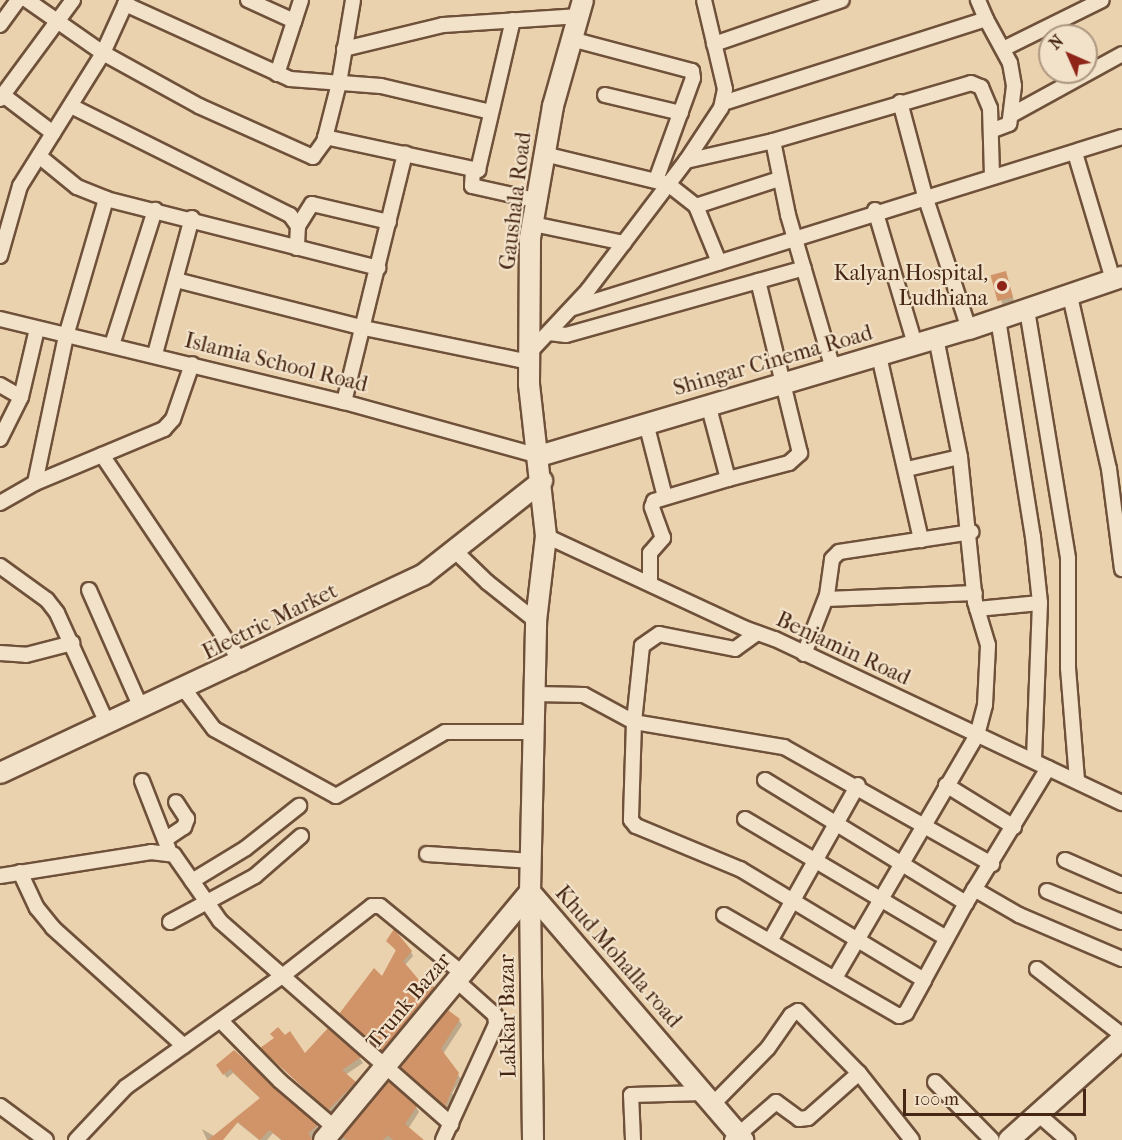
<!DOCTYPE html>
<style>
body{margin:0}
#map{position:relative;width:1122px;height:1140px;overflow:hidden;background:#ebd2ae;font-family:"IM FELL French Canon",serif}
div>[style]{position:absolute}
.shadow>*{inset:0;background:#0003;transform-origin:0 0}
.building>*{inset:0;background:#d19368;transform-origin:0 0}
.roads{filter:drop-shadow(2px 0 #6f513a) drop-shadow(-2px 0 #6f513a) drop-shadow(0 2px #6f513a) drop-shadow(0 -2px #6f513a)}
.street>*{height:14px;margin:-7px;padding:0 7px;transform-origin:7px;border-radius:7px;background:#f2e2ca}
.secondary>*{height:20px;margin:-10px;padding:0 10px;transform-origin:10px;border-radius:10px;background:#f2e2ca}
.dots>*{width:16px;height:16px;translate:-50% -50%;box-sizing:border-box;border:3px solid #f2e2ca;border-radius:50%}
span{translate:-50% -50%;white-space:nowrap;text-align:center;line-height:1.15;-webkit-text-stroke:4.5px #f2e2ca;paint-order:stroke}
.street-label{font-size:22px;color:#462614}
.poi-label{font-size:22px;color:#462614}
.right{translate:-100% -50%;text-align:right}
.north{position:absolute;left:1038px;top:24px;width:60px;height:60px;box-sizing:border-box;background:#f2e2ca;border:2px solid #ad9781;border-radius:50%;rotate:315deg;font-size:16px;font-weight:700;line-height:24px;text-align:center;color:#462614}
.north::after{content:'';display:block;margin:auto;width:21px;height:27px;background:#8f2418;clip-path:polygon(50% 0,100% 100%,50% 72%,0 100%)}
.scale{position:absolute;left:903px;top:1089px;width:183px;height:27px;box-sizing:border-box;border:3px solid #462614;border-top:0;padding-left:8px;font-size:18px;line-height:21px;white-space:nowrap;color:#462614;-webkit-text-stroke:4px #f2e2ca;paint-order:stroke}
</style>
<div id="map">
<div class="shadow">
<i style="left:1005px;top:273px;width:32px;height:12px;rotate:72deg"></i>
<i style="clip-path:polygon(388px 941px,411px 952px,413px 956px,405px 965px,419px 983px,436px 993px,385px 1055px,341px 1014px,382px 978px,397px 952px)"></i>
<i style="clip-path:polygon(459px 1020px,462px 1025px,443px 1054px,461px 1079px,452px 1093px,455px 1099px,448px 1110px,402px 1067px)"></i>
<i style="clip-path:polygon(262px 1048px,304px 1055px,359px 1057px,363px 1063px,345px 1075px,358px 1088px,332px 1115px)"></i>
<i style="clip-path:polygon(234px 1052px,317px 1126px,319px 1131px,311px 1140px,281px 1140px,273px 1133px,267px 1140px,259px 1140px,238px 1123px,236px 1118px,261px 1099px,233px 1073px,227px 1078px,221px 1070px)"></i>
<i style="clip-path:polygon(389px 1083px,416px 1107px,419px 1112px,408px 1129px,422px 1140px,340px 1140px)"></i>
<i style="clip-path:polygon(202px 1129px,221px 1140px,207px 1140px)"></i>
</div>
<div class="building">
<i style="left:1006px;top:271px;width:27px;height:16px;rotate:75deg"></i>
<i style="clip-path:polygon(394px 929px,412px 951px,403px 961px,419px 980px,424px 976px,435px 988px,382px 1051px,339px 1014px,374px 968px,382px 976px,396px 950px,386px 941px)"></i>
<i style="clip-path:polygon(448px 1010px,460px 1019px,441px 1049px,459px 1073px,445px 1107px,400px 1067px)"></i>
<i style="clip-path:polygon(278px 1027px,285px 1035px,290px 1031px,305px 1053px,328px 1028px,361px 1057px,342px 1070px,356px 1082px,328px 1110px,260px 1048px,274px 1038px,270px 1034px)"></i>
<i style="clip-path:polygon(234px 1050px,318px 1125px,308px 1133px,312px 1140px,282px 1140px,269px 1130px,260px 1140px,238px 1122px,223px 1140px,208px 1140px,260px 1098px,230px 1069px,223px 1075px,216px 1065px)"></i>
<i style="clip-path:polygon(389px 1081px,417px 1106px,405px 1124px,424px 1140px,393px 1140px,388px 1135px,383px 1140px,347px 1140px,342px 1137px)"></i>
</div>
<div class="roads">
<div class="street">
<i style="left:27px;top:0;width:93px;rotate:34.9deg"></i>
<i style="left:103px;top:53px;width:110px;rotate:28.9deg"></i>
<i style="left:199px;top:106px;width:125px;rotate:24.1deg"></i>
<i style="left:313px;top:157px;width:19px;rotate:-54deg"></i>
<i style="left:324px;top:142px;width:61px;rotate:-75.7deg"></i>
<i style="left:339px;top:83px;width:84px;rotate:-80.4deg"></i>
<i style="left:248px;top:0;width:51px;rotate:24.5deg"></i>
<i style="left:125px;top:4px;width:181px;rotate:24.4deg"></i>
<i style="left:290px;top:79px;width:91px;rotate:4.4deg"></i>
<i style="left:381px;top:86px;width:113px;rotate:13.3deg"></i>
<i style="left:986px;top:19px;width:50px;rotate:61.4deg"></i>
<i style="left:1010px;top:63px;width:23px;rotate:80deg"></i>
<i style="left:1014px;top:86px;width:38px;rotate:97deg"></i>
<i style="left:1009px;top:124px;width:19px;rotate:159deg"></i>
<i style="left:0;top:25px;width:31px;rotate:-54deg"></i>
<i style="left:571px;top:39px;width:125px;rotate:14.8deg"></i>
<i style="left:692px;top:71px;width:7px;rotate:82deg"></i>
<i style="left:693px;top:78px;width:109px;rotate:109.9deg"></i>
<i style="left:714px;top:44px;width:135px;rotate:-19deg"></i>
<i style="left:344px;top:49px;width:102px;rotate:-13.6deg"></i>
<i style="left:443px;top:25px;width:134px;rotate:-3.8deg"></i>
<i style="left:1003px;top:49px;width:110px;rotate:-26.3deg"></i>
<i style="left:277px;top:74px;width:78px;rotate:-72deg"></i>
<i style="left:3px;top:95px;width:63px;rotate:37.2deg"></i>
<i style="left:605px;top:95px;width:78px;rotate:13.3deg"></i>
<i style="left:0;top:99px;width:123px;rotate:-53.6deg"></i>
<i style="left:900px;top:102px;width:97px;rotate:75.1deg"></i>
<i style="left:925px;top:196px;width:140px;rotate:71.7deg"></i>
<i style="left:723px;top:103px;width:276px;rotate:-17.7deg"></i>
<i style="left:986px;top:19px;width:21px;rotate:-113deg"></i>
<i style="left:71px;top:106px;width:245px;rotate:26.5deg"></i>
<i style="left:290px;top:215px;width:14px;rotate:54deg"></i>
<i style="left:298px;top:226px;width:22px;rotate:93deg"></i>
<i style="left:1013px;top:114px;width:124px;rotate:-28.8deg"></i>
<i style="left:325px;top:137px;width:157px;rotate:12.2deg"></i>
<i style="left:478px;top:170px;width:154px;rotate:-76.9deg"></i>
<i style="left:773px;top:141px;width:76px;rotate:78.5deg"></i>
<i style="left:788px;top:215px;width:160px;rotate:73.7deg"></i>
<i style="left:1075px;top:153px;width:133px;rotate:73.3deg"></i>
<i style="left:544px;top:154px;width:128px;rotate:13.6deg"></i>
<i style="left:668px;top:184px;width:36px;rotate:38deg"></i>
<i style="left:696px;top:206px;width:61px;rotate:67.7deg"></i>
<i style="left:39px;top:156px;width:49px;rotate:39.2deg"></i>
<i style="left:77px;top:187px;width:31px;rotate:22deg"></i>
<i style="left:106px;top:199px;width:281px;rotate:14.2deg"></i>
<i style="left:686px;top:161px;width:89px;rotate:-12.9deg"></i>
<i style="left:773px;top:141px;width:206px;rotate:-16.3deg"></i>
<i style="left:971px;top:83px;width:11px;rotate:22deg"></i>
<i style="left:981px;top:87px;width:23px;rotate:67deg"></i>
<i style="left:990px;top:108px;width:68px;rotate:88.3deg"></i>
<i style="left:473px;top:171px;width:15px;rotate:94deg"></i>
<i style="left:472px;top:186px;width:65px;rotate:12.5deg"></i>
<i style="left:696px;top:206px;width:87px;rotate:-18deg"></i>
<i style="left:875px;top:210px;width:140px;rotate:73.4deg"></i>
<i style="left:533px;top:224px;width:93px;rotate:11.8deg"></i>
<i style="left:298px;top:226px;width:26px;rotate:-58deg"></i>
<i style="left:312px;top:204px;width:79px;rotate:13.2deg"></i>
<i style="left:0;top:256px;width:73px;rotate:-74.1deg"></i>
<i style="left:20px;top:186px;width:157px;rotate:-58deg"></i>
<i style="left:103px;top:53px;width:58px;rotate:-65.6deg"></i>
<i style="left:176px;top:280px;width:194px;rotate:14.3deg"></i>
<i style="left:364px;top:328px;width:168px;rotate:11.6deg"></i>
<i style="left:1070px;top:296px;width:177px;rotate:77.3deg"></i>
<i style="left:1109px;top:469px;width:101px;rotate:82.6deg"></i>
<i style="left:573px;top:308px;width:575px;rotate:-17.3deg"></i>
<i style="left:1027px;top:310px;width:252px;rotate:80.6deg"></i>
<i style="left:1068px;top:559px;width:109px;rotate:90deg"></i>
<i style="left:1068px;top:668px;width:113px;rotate:85.4deg"></i>
<i style="left:0;top:319px;width:354px;rotate:13.6deg"></i>
<i style="left:344px;top:402px;width:202px;rotate:15.5deg"></i>
<i style="left:998px;top:319px;width:221px;rotate:80.9deg"></i>
<i style="left:1033px;top:537px;width:66px;rotate:83.9deg"></i>
<i style="left:1040px;top:603px;width:158px;rotate:92.2deg"></i>
<i style="left:549px;top:333px;width:17px;rotate:7deg"></i>
<i style="left:566px;top:335px;width:247px;rotate:-15.7deg"></i>
<i style="left:112px;top:345px;width:142px;rotate:-72.3deg"></i>
<i style="left:530px;top:352px;width:85px;rotate:-46.9deg"></i>
<i style="left:588px;top:290px;width:162px;rotate:-52.8deg"></i>
<i style="left:686px;top:161px;width:64px;rotate:-56.6deg"></i>
<i style="left:721px;top:108px;width:19px;rotate:-78deg"></i>
<i style="left:725px;top:89px;width:91px;rotate:-103.3deg"></i>
<i style="left:155px;top:354px;width:141px;rotate:-74.8deg"></i>
<i style="left:879px;top:356px;width:189px;rotate:77.1deg"></i>
<i style="left:0;top:385px;width:24px;rotate:30deg"></i>
<i style="left:344px;top:402px;width:256px;rotate:-76.2deg"></i>
<i style="left:646px;top:423px;width:76px;rotate:75.6deg"></i>
<i style="left:0;top:439px;width:47px;rotate:-63.4deg"></i>
<i style="left:21px;top:397px;width:70px;rotate:-76.8deg"></i>
<i style="left:102px;top:455px;width:251px;rotate:56.1deg"></i>
<i style="left:907px;top:469px;width:54px;rotate:-12.8deg"></i>
<i style="left:728px;top:479px;width:63px;rotate:-14.7deg"></i>
<i style="left:789px;top:463px;width:15px;rotate:-42deg"></i>
<i style="left:800px;top:453px;width:177px;rotate:-103.7deg"></i>
<i style="left:35px;top:483px;width:150px;rotate:-78.1deg"></i>
<i style="left:66px;top:336px;width:143px;rotate:-73.7deg"></i>
<i style="left:0;top:503px;width:40px;rotate:-29.7deg"></i>
<i style="left:35px;top:483px;width:140px;rotate:-22.7deg"></i>
<i style="left:164px;top:429px;width:13px;rotate:-48deg"></i>
<i style="left:173px;top:419px;width:58px;rotate:-70.9deg"></i>
<i style="left:546px;top:536px;width:218px;rotate:24.9deg"></i>
<i style="left:744px;top:628px;width:33px;rotate:20deg"></i>
<i style="left:775px;top:639px;width:384px;rotate:25.3deg"></i>
<i style="left:455px;top:551px;width:45px;rotate:44.1deg"></i>
<i style="left:487px;top:582px;width:63px;rotate:38.5deg"></i>
<i style="left:0;top:566px;width:58px;rotate:35.9deg"></i>
<i style="left:47px;top:600px;width:16px;rotate:52deg"></i>
<i style="left:57px;top:613px;width:121px;rotate:65.6deg"></i>
<i style="left:650px;top:583px;width:30px;rotate:-90deg"></i>
<i style="left:650px;top:553px;width:20px;rotate:-49deg"></i>
<i style="left:663px;top:538px;width:33px;rotate:-110deg"></i>
<i style="left:652px;top:507px;width:6px;rotate:-72deg"></i>
<i style="left:654px;top:501px;width:77px;rotate:-16.6deg"></i>
<i style="left:728px;top:479px;width:78px;rotate:-104.9deg"></i>
<i style="left:89px;top:590px;width:129px;rotate:66.2deg"></i>
<i style="left:826px;top:599px;width:149px;rotate:-2.3deg"></i>
<i style="left:977px;top:609px;width:63px;rotate:-5.4deg"></i>
<i style="left:757px;top:633px;width:27px;rotate:144deg"></i>
<i style="left:735px;top:649px;width:77px;rotate:-168.8deg"></i>
<i style="left:659px;top:634px;width:21px;rotate:145deg"></i>
<i style="left:642px;top:646px;width:76px;rotate:96deg"></i>
<i style="left:634px;top:722px;width:98px;rotate:91.8deg"></i>
<i style="left:631px;top:820px;width:8px;rotate:50deg"></i>
<i style="left:636px;top:826px;width:113px;rotate:22.5deg"></i>
<i style="left:740px;top:869px;width:215px;rotate:31.1deg"></i>
<i style="left:924px;top:980px;width:88px;rotate:-61.4deg"></i>
<i style="left:966px;top:903px;width:158px;rotate:-58.7deg"></i>
<i style="left:0;top:653px;width:26px;rotate:4deg"></i>
<i style="left:26px;top:655px;width:48px;rotate:-14.6deg"></i>
<i style="left:804px;top:654px;width:63px;rotate:-68.7deg"></i>
<i style="left:827px;top:595px;width:36px;rotate:-82deg"></i>
<i style="left:832px;top:559px;width:10px;rotate:-45deg"></i>
<i style="left:839px;top:552px;width:134px;rotate:-8.6deg"></i>
<i style="left:184px;top:689px;width:50px;rotate:53.1deg"></i>
<i style="left:214px;top:729px;width:139px;rotate:28.8deg"></i>
<i style="left:336px;top:796px;width:126px;rotate:-30.4deg"></i>
<i style="left:445px;top:732px;width:89px"></i>
<i style="left:535px;top:694px;width:49px;rotate:1.2deg"></i>
<i style="left:584px;top:695px;width:57px;rotate:28.4deg"></i>
<i style="left:634px;top:722px;width:152px;rotate:9.5deg"></i>
<i style="left:784px;top:747px;width:239px;rotate:29.4deg"></i>
<i style="left:765px;top:780px;width:236px;rotate:31.5deg"></i>
<i style="left:142px;top:781px;width:77px;rotate:68.7deg"></i>
<i style="left:946px;top:785px;width:80px;rotate:31.7deg"></i>
<i style="left:745px;top:819px;width:234px;rotate:30.6deg"></i>
<i style="left:166px;top:839px;width:22px;rotate:-34deg"></i>
<i style="left:184px;top:827px;width:9px;rotate:-69deg"></i>
<i style="left:187px;top:819px;width:20px;rotate:-123deg"></i>
<i style="left:427px;top:854px;width:106px;rotate:3.8deg"></i>
<i style="left:1065px;top:860px;width:62px;rotate:23.7deg"></i>
<i style="left:20px;top:872px;width:40px;rotate:65deg"></i>
<i style="left:37px;top:908px;width:26px;rotate:51deg"></i>
<i style="left:53px;top:928px;width:176px;rotate:42deg"></i>
<i style="left:0;top:876px;width:153px;rotate:-9deg"></i>
<i style="left:151px;top:852px;width:23px;rotate:7deg"></i>
<i style="left:174px;top:855px;width:80px;rotate:55.1deg"></i>
<i style="left:220px;top:921px;width:308px;rotate:41.3deg"></i>
<i style="left:192px;top:881px;width:63px;rotate:-31.4deg"></i>
<i style="left:246px;top:848px;width:68px;rotate:-38.4deg"></i>
<i style="left:974px;top:889px;width:52px;rotate:30deg"></i>
<i style="left:1019px;top:915px;width:112px;rotate:23.1deg"></i>
<i style="left:1047px;top:891px;width:81px;rotate:22.5deg"></i>
<i style="left:724px;top:915px;width:202px;rotate:30deg"></i>
<i style="left:899px;top:1016px;width:8px;rotate:-23deg"></i>
<i style="left:906px;top:1013px;width:38px;rotate:-61deg"></i>
<i style="left:170px;top:922px;width:97px;rotate:-28.4deg"></i>
<i style="left:255px;top:876px;width:61px;rotate:-41deg"></i>
<i style="left:770px;top:941px;width:179px;rotate:-60.6deg"></i>
<i style="left:1037px;top:969px;width:108px;rotate:37.8deg"></i>
<i style="left:835px;top:978px;width:281px;rotate:-59.7deg"></i>
<i style="left:977px;top:735px;width:31px;rotate:-75deg"></i>
<i style="left:985px;top:705px;width:60px;rotate:-87.1deg"></i>
<i style="left:988px;top:645px;width:45px;rotate:-106.8deg"></i>
<i style="left:975px;top:602px;width:146px;rotate:-95.9deg"></i>
<i style="left:960px;top:457px;width:121px;rotate:-101.4deg"></i>
<i style="left:221px;top:1021px;width:84px;rotate:45.5deg"></i>
<i style="left:280px;top:1081px;width:72px;rotate:40.5deg"></i>
<i style="left:935px;top:1082px;width:81px;rotate:45.5deg"></i>
<i style="left:713px;top:1104px;width:78px;rotate:-45.5deg"></i>
<i style="left:768px;top:1048px;width:40px;rotate:-55.1deg"></i>
<i style="left:791px;top:1015px;width:8px;rotate:-30deg"></i>
<i style="left:798px;top:1011px;width:87px;rotate:45.5deg"></i>
<i style="left:859px;top:1073px;width:85px;rotate:51.7deg"></i>
<i style="left:0;top:1106px;width:57px;rotate:36.5deg"></i>
<i style="left:1039px;top:1115px;width:38px;rotate:41deg"></i>
<i style="left:76px;top:1140px;width:73px;rotate:-46.7deg"></i>
<i style="left:126px;top:1087px;width:190px;rotate:-35.4deg"></i>
<i style="left:281px;top:977px;width:115px;rotate:-38deg"></i>
<i style="left:372px;top:906px;width:8px"></i>
<i style="left:380px;top:906px;width:107px;rotate:39.3deg"></i>
<i style="left:443px;top:1140px;width:128px;rotate:-65.4deg"></i>
<i style="left:496px;top:1024px;width:9px;rotate:-96deg"></i>
<i style="left:495px;top:1015px;width:51px;rotate:-138.2deg"></i>
<i style="left:633px;top:1140px;width:45px;rotate:-92.5deg"></i>
<i style="left:631px;top:1095px;width:73px;rotate:-1.6deg"></i>
<i style="left:732px;top:1140px;width:58px;rotate:-40.8deg"></i>
<i style="left:776px;top:1102px;width:29px;rotate:36deg"></i>
<i style="left:799px;top:1119px;width:9px;rotate:-6deg"></i>
<i style="left:808px;top:1118px;width:68px;rotate:-41.4deg"></i>
</div>
<div class="secondary">
<i style="left:539px;top:456px;width:448px;rotate:-16.5deg"></i>
<i style="left:969px;top:329px;width:162px;rotate:-18.8deg"></i>
<i style="left:0;top:773px;width:467px;rotate:-25.1deg"></i>
<i style="left:423px;top:575px;width:152px;rotate:-38.3deg"></i>
<i style="left:530px;top:892px;width:327px;rotate:49.3deg"></i>
<i style="left:324px;top:1140px;width:322px;rotate:-50.3deg"></i>
<i style="left:533px;top:1140px;width:248px;rotate:-90.7deg"></i>
<i style="left:530px;top:892px;width:271px;rotate:-88.7deg"></i>
<i style="left:536px;top:621px;width:86px;rotate:-83.3deg"></i>
<i style="left:546px;top:536px;width:153px;rotate:-96.4deg"></i>
<i style="left:529px;top:384px;width:146px;rotate:-89.6deg"></i>
<i style="left:530px;top:238px;width:134px;rotate:-80.1deg"></i>
<i style="left:553px;top:106px;width:110px;rotate:-74.2deg"></i>
<i style="left:1009px;top:1140px;width:152px;rotate:-41.8deg"></i>
</div>
</div>
<div class="dots">
<i style="left:1002px;top:286px;background:#8f2418"></i>
</div>
<div class="street-label">
<span style="left:516px;top:201px;rotate:-83deg">Gaushala Road</span>
<span style="left:773px;top:361px;rotate:-16deg">Shingar Cinema Road</span>
<span style="left:276px;top:363px;rotate:14deg">Islamia School Road</span>
<span style="left:270px;top:622px;rotate:-26deg">Electric Market</span>
<span style="left:843px;top:649px;rotate:25deg">Benjamin Road</span>
<span style="left:618px;top:957px;rotate:49deg">Khud Mohalla road</span>
<span style="left:409px;top:1001px;rotate:-50deg">Trunk Bazar</span>
<span style="left:508px;top:1016px;rotate:-91deg">Lakkar Bazar</span>
</div>
<div class="poi-label">
<span class="right" style="left:988px;top:286px">Kalyan Hospital,<br>Ludhiana</span>
</div>
<div class="north">N</div>
<div class="scale">100 m</div>
</div>
